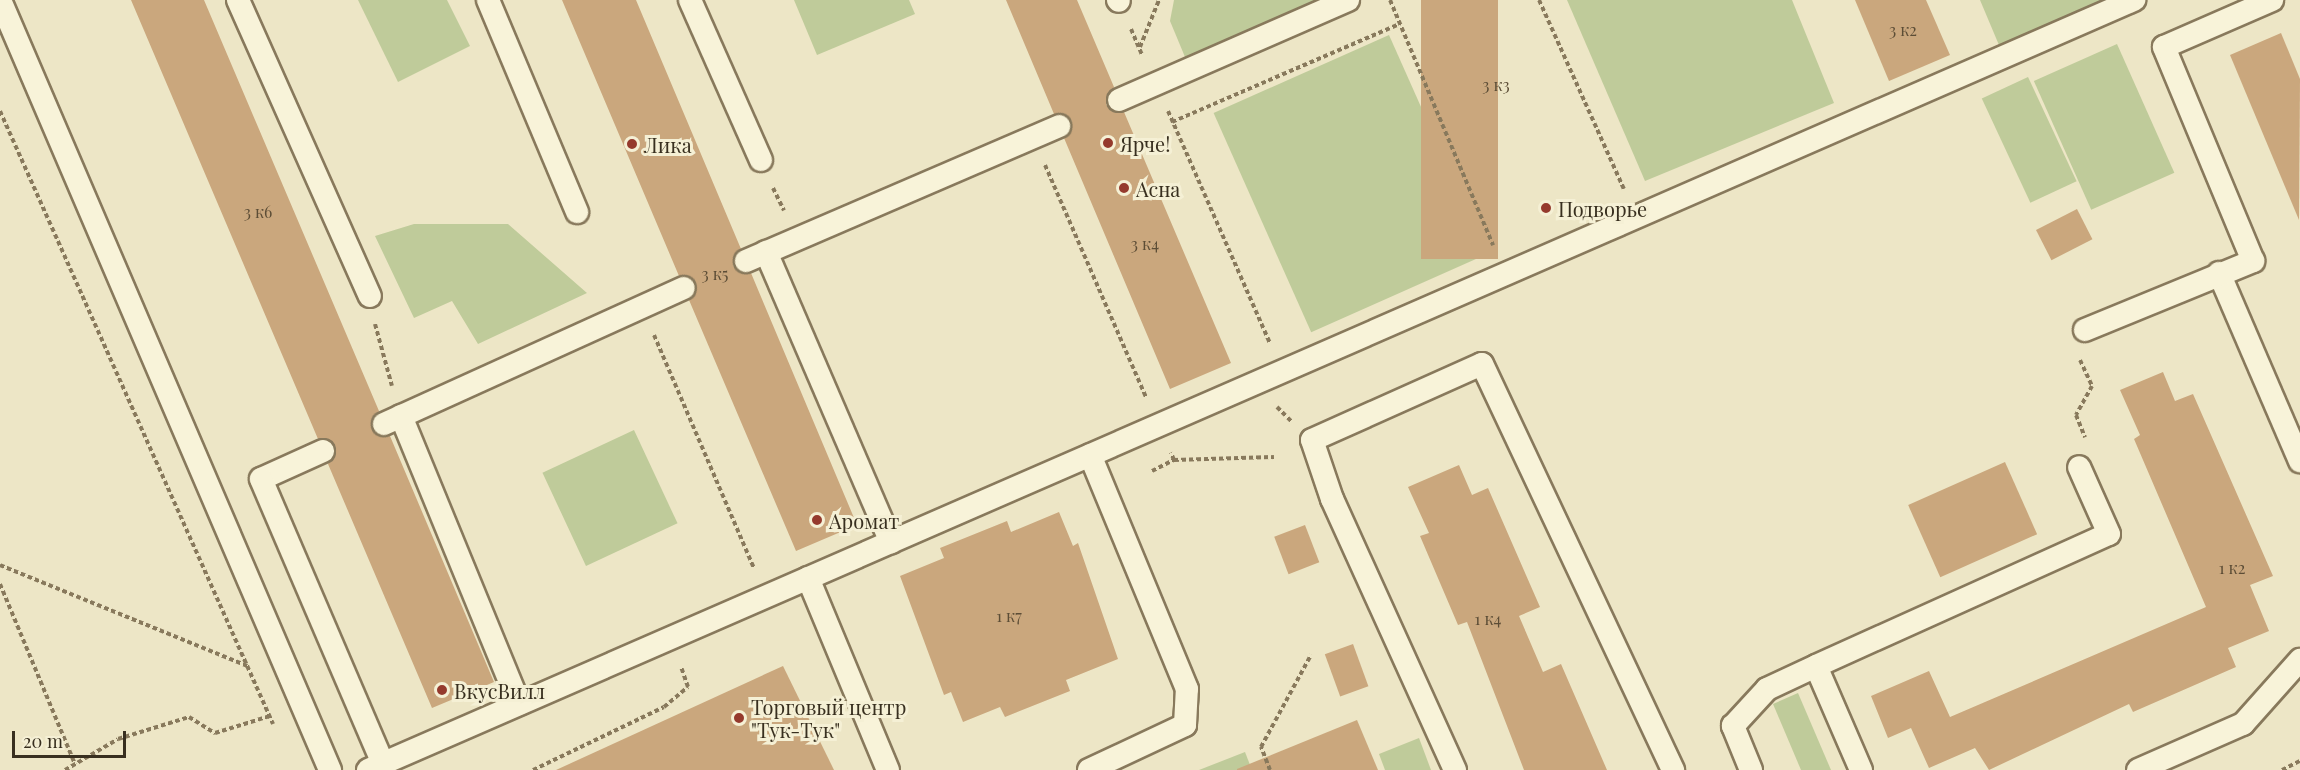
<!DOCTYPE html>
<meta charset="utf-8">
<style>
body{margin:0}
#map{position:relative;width:2300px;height:770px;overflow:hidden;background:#ede6c6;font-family:"Playfair Display",serif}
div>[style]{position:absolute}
.green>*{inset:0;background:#bfcb9a;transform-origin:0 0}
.building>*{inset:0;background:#caa77d;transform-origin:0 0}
.path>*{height:4px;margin-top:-2px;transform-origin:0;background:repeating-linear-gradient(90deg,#88795c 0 4.5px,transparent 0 7.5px)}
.roads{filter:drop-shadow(2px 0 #88795c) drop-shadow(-2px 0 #88795c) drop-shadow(0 2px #88795c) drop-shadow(0 -2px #88795c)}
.service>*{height:22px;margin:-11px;padding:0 11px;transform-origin:11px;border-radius:11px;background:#f8f3d9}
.dots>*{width:16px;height:16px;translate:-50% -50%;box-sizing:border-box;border:3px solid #f5f0d5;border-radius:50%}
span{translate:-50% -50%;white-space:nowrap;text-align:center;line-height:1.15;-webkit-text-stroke:6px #f5f0d5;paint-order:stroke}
.number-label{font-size:16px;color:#5c4d36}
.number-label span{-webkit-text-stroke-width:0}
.poi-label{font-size:20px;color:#382f1f}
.left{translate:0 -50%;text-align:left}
.scale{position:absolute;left:12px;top:731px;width:114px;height:27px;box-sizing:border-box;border:3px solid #382f1f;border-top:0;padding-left:8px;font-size:18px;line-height:21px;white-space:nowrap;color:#382f1f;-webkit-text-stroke:4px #f5f0d5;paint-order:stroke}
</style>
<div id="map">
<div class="green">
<i style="clip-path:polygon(358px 0,447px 0,470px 46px,398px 82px)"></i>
<i style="clip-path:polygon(794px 0,909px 0,915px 14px,817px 55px)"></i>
<i style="clip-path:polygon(1174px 0,1348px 0,1190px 69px,1170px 21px)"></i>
<i style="clip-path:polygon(1567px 0,1792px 0,1834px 103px,1645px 181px)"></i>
<i style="clip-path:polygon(1980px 0,2134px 0,2004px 57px)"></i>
<i style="left:1389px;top:35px;width:240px;height:192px;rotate:66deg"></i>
<i style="left:2117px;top:44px;width:141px;height:91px;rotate:66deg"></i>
<i style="left:2028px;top:77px;width:115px;height:51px;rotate:65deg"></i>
<i style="clip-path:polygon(414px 224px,508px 224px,587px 293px,478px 344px,452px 301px,414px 318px,375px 236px)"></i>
<i style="left:634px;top:430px;width:103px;height:101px;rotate:65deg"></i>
<i style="clip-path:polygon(1798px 693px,1831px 770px,1801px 770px,1773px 704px)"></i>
<i style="clip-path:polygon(1419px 738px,1431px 770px,1385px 770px,1379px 754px)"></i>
<i style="clip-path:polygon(1245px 752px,1252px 770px,1199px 770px)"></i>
</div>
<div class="building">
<i style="clip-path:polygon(131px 0,204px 0,379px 411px,372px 429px,390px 436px,494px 682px,432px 708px,328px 464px,335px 446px,318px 439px)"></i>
<i style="clip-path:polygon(562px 0,636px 0,741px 249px,733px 266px,751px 273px,857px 525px,796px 551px,689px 300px,696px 283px,679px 276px)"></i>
<i style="clip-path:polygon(1006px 0,1077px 0,1114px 87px,1106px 105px,1124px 112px,1231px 363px,1170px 389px,1064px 138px,1072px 121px,1054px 114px)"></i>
<i style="left:1421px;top:0;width:77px;height:259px"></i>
<i style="clip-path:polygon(1855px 0,1926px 0,1950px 55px,1889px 81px)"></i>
<i style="clip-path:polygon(2281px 33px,2300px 79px,2299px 220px,2230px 55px)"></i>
<i style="left:2077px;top:209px;width:34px;height:46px;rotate:63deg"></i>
<i style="clip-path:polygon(2163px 372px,2175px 401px,2193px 394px,2273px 576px,2250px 585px,2269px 631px,2228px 648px,2236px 667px,2133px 712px,2129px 704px,1989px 770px,1975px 748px,1929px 768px,1911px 728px,1888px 738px,1871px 696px,1929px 671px,1950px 717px,2206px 607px,2134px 439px,2140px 435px,2120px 390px)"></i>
<i style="left:2005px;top:462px;width:79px;height:106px;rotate:66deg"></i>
<i style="clip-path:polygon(1459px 465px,1472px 495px,1488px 488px,1540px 607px,1519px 616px,1543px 672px,1561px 664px,1607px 770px,1524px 770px,1467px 622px,1458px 625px,1420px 536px,1429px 533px,1408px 487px)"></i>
<i style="clip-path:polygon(1059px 512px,1073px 546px,1078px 543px,1118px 659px,1066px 680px,1070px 691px,1005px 717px,1000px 707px,963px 722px,951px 692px,944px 695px,900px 576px,944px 558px,940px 548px,1007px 521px,1011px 532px)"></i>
<i style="left:1305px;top:525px;width:40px;height:33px;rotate:69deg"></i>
<i style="left:1353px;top:644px;width:45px;height:30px;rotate:70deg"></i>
<i style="clip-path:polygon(783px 666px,834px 770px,556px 770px)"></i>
<i style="clip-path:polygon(1357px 720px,1378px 770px,1237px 770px,1237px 769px)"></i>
</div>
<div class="path">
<i style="left:1390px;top:0;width:266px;rotate:67.2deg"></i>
<i style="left:1539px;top:0;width:207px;rotate:65.8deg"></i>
<i style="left:1131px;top:29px;width:28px;rotate:67deg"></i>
<i style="left:1140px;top:47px;width:51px;rotate:-68deg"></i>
<i style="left:0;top:111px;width:671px;rotate:65.99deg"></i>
<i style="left:1168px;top:111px;width:253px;rotate:66.3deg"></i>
<i style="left:1172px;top:122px;width:248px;rotate:-23.3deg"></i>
<i style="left:1045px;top:165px;width:253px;rotate:66.5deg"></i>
<i style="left:773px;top:188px;width:25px;rotate:64deg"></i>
<i style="left:375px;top:324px;width:64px;rotate:74.7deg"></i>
<i style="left:654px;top:335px;width:254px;rotate:66.8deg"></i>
<i style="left:2080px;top:360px;width:29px;rotate:65deg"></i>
<i style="left:2092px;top:386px;width:33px;rotate:119deg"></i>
<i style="left:2076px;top:415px;width:24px;rotate:68deg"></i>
<i style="left:1277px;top:407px;width:20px;rotate:45deg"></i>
<i style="left:1174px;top:460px;width:100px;rotate:-1.7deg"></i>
<i style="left:1152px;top:471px;width:25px;rotate:-27deg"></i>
<i style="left:1174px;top:460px;width:8px;rotate:-113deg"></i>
<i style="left:0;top:565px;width:267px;rotate:22.2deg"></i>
<i style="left:0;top:584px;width:195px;rotate:67.4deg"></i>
<i style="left:65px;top:770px;width:61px;rotate:-30.3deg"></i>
<i style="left:118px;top:739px;width:74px;rotate:-17.2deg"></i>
<i style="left:189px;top:717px;width:31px;rotate:32deg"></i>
<i style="left:215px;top:733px;width:58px;rotate:-17.2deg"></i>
<i style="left:533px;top:770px;width:145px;rotate:-25.7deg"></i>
<i style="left:664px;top:707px;width:31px;rotate:-40deg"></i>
<i style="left:688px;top:687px;width:21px;rotate:-109deg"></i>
<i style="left:1270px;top:770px;width:25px;rotate:-111deg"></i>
<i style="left:1261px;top:747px;width:105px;rotate:-61.5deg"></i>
<i style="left:2282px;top:770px;width:20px;rotate:-27deg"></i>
</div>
<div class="roads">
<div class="service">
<i style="left:0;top:0;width:838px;rotate:66.8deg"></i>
<i style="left:238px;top:0;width:324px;rotate:66deg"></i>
<i style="left:488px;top:0;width:230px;rotate:67.2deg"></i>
<i style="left:690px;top:0;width:175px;rotate:66.1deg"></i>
<i style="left:1118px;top:0;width:1px;rotate:45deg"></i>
<i style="left:1119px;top:100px;width:250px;rotate:-23.6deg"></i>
<i style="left:766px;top:252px;width:316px;rotate:66.7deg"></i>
<i style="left:746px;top:261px;width:341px;rotate:-23.3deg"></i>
<i style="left:2219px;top:273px;width:205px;rotate:66.7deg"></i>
<i style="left:2085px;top:330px;width:182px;rotate:-22.3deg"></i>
<i style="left:2253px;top:261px;width:232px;rotate:-112.6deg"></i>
<i style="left:2164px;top:47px;width:118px;rotate:-23.5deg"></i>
<i style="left:401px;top:416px;width:311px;rotate:67.7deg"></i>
<i style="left:384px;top:424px;width:329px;rotate:-24.4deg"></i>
<i style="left:323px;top:451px;width:68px;rotate:155.7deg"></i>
<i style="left:261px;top:479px;width:309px;rotate:66.8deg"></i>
<i style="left:808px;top:578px;width:208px;rotate:67.4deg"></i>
<i style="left:368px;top:770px;width:1927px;rotate:-23.56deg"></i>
<i style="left:1089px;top:770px;width:106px;rotate:-25.1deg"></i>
<i style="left:1185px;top:725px;width:36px;rotate:-87deg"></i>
<i style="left:1187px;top:689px;width:253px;rotate:-112.5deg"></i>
<i style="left:1455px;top:770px;width:298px;rotate:-114.4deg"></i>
<i style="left:1332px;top:499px;width:62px;rotate:-108.7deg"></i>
<i style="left:1312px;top:440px;width:186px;rotate:-24.1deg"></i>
<i style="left:1482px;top:364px;width:449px;rotate:64.8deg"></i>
<i style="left:1751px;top:770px;width:48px;rotate:-112.2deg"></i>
<i style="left:1733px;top:726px;width:50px;rotate:-47.4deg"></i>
<i style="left:1767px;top:689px;width:54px;rotate:-25.1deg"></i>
<i style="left:1861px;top:770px;width:113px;rotate:-113.4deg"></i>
<i style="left:1816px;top:666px;width:321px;rotate:-24.3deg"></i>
<i style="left:2109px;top:534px;width:73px;rotate:-114.1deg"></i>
<i style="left:2138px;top:770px;width:115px;rotate:-23.7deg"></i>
<i style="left:2243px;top:724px;width:86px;rotate:-48.3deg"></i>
</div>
</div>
<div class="dots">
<i style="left:1108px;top:143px;background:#953a2d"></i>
<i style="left:632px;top:144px;background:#953a2d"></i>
<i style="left:1124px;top:188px;background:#953a2d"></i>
<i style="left:1546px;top:208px;background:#953a2d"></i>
<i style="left:817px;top:520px;background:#953a2d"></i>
<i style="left:442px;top:690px;background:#953a2d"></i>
<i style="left:739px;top:718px;background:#953a2d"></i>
</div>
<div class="number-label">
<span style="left:1903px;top:30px">3 к2</span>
<span style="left:1496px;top:85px">3 к3</span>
<span style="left:258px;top:212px">3 к6</span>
<span style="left:1145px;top:244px">3 к4</span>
<span style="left:715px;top:274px">3 к5</span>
<span style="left:2232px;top:568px">1 к2</span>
<span style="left:1009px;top:616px">1 к7</span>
<span style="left:1488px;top:619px">1 к4</span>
</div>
<div class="poi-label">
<span class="left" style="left:1120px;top:143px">Ярче!</span>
<span class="left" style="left:644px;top:144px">Лика</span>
<span class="left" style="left:1136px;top:188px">Асна</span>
<span class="left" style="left:1558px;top:208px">Подворье</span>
<span class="left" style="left:829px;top:520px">Аромат</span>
<span class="left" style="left:454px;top:690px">ВкусВилл</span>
<span class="left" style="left:751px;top:718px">Торговый центр<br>"Тук-Тук"</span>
</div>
<div class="scale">20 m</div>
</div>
